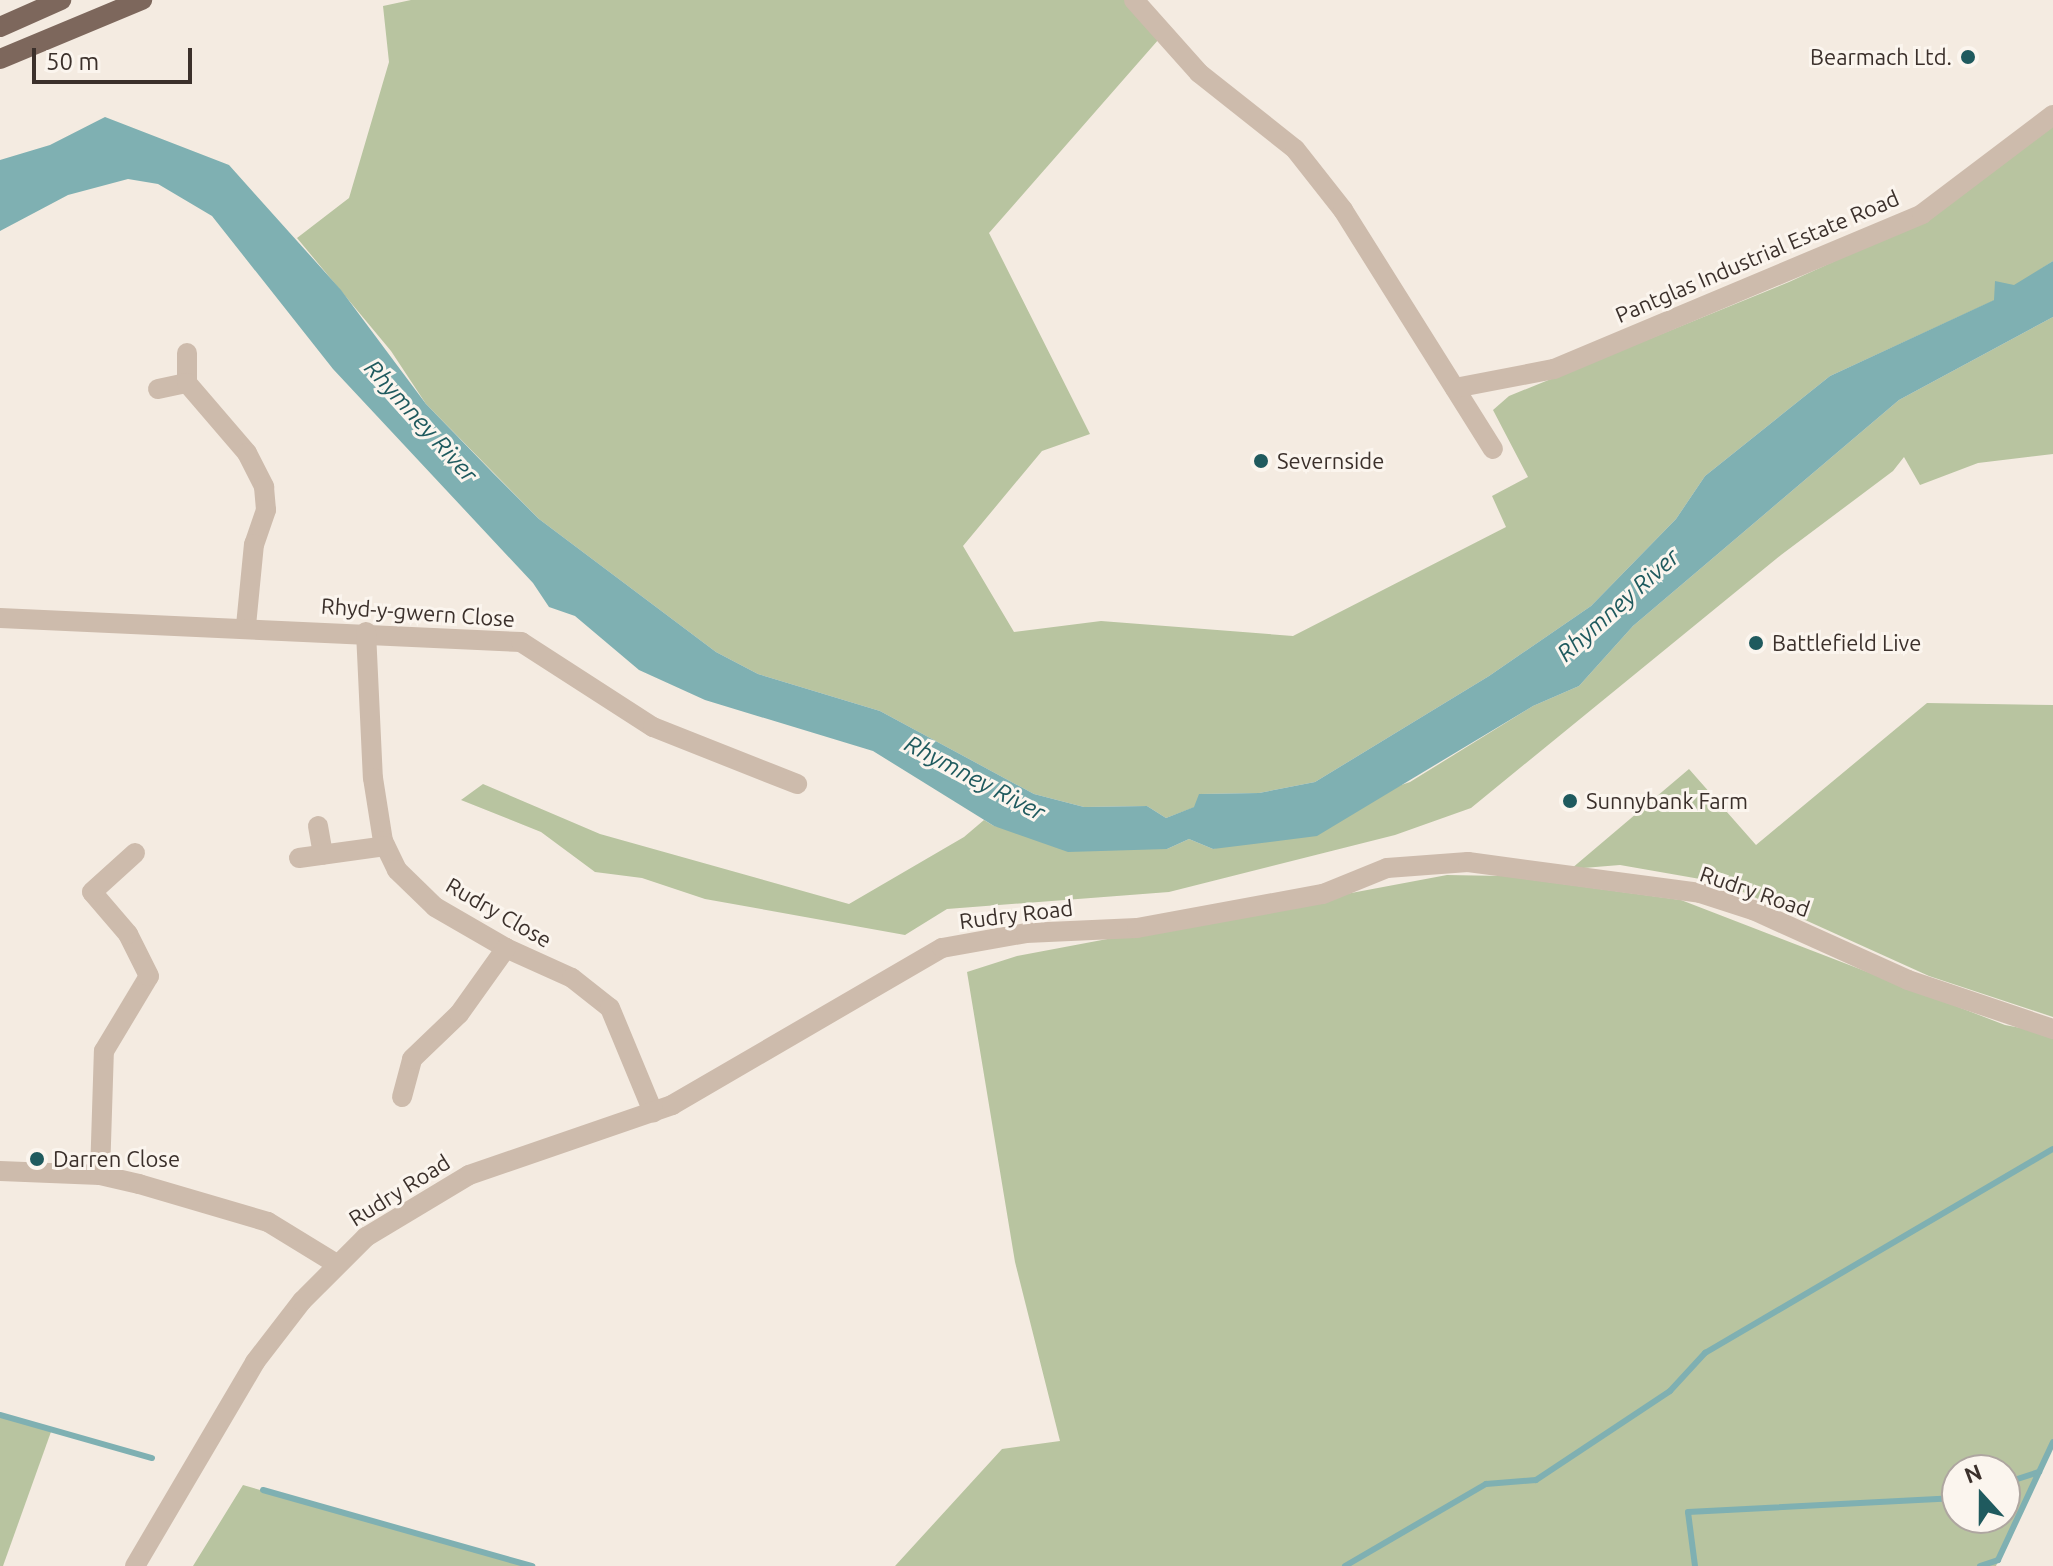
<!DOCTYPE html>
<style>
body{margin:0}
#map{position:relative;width:2053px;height:1566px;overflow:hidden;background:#f4ebe1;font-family:Ubuntu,sans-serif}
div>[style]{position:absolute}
.green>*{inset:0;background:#b8c4a0}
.water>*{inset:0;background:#7fb0b2}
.stream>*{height:6px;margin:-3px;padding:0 3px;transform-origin:3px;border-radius:3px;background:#7fb0b2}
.street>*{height:20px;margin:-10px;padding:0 10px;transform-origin:10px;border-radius:10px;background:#cdbbac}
.primary>*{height:20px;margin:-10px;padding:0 10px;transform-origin:10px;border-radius:10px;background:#7d675c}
.dots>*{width:22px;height:22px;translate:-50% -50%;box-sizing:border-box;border:4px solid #fbf5ee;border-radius:50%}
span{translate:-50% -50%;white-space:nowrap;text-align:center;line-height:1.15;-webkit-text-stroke:6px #fbf5ee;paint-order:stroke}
.poi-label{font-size:22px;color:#3b302b}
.right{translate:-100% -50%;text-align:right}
.left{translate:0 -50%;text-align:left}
.street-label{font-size:22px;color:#3b302b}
.water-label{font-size:24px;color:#1f5a5e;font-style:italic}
.north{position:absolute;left:1941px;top:1454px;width:80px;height:80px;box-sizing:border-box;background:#fbf5ee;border:2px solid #aea6a0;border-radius:50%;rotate:339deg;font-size:22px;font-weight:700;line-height:32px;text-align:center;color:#3b302b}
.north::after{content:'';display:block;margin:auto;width:28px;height:36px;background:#1f5a5e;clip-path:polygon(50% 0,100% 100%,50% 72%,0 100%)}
.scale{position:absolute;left:32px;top:48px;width:160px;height:36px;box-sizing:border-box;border:4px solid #3b302b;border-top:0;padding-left:10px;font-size:24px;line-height:28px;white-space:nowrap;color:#3b302b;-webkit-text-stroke:6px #fbf5ee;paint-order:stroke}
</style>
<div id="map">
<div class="green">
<i style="clip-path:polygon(411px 0,1134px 0,1166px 31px,989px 233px,1090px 434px,1042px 451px,963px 546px,1014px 632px,1101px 621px,1293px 636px,1506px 527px,1492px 496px,1528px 477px,1493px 410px,1509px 396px,1789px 282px,1914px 225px,2053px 123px,2053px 261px,1995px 300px,1830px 376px,1705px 476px,1676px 519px,1591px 606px,1489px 676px,1315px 782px,1259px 793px,1200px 794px,1195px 807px,1166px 818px,1147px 806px,1084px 807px,1034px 794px,880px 711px,758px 674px,716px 652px,539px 519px,426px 404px,391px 351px,297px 238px,349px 198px,389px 62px,383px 6px)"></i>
<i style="clip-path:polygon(2053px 317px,2053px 454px,1978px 463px,1920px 485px,1904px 457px,1893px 471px,1781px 555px,1471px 808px,1395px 835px,1169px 892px,947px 909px,905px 935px,705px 899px,642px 878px,595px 872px,541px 832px,461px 800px,483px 784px,600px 834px,849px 904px,964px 837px,984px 820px,994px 826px,1167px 849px,1189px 839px,1213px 849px,1410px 782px,1533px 706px,1579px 686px,1633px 626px,1899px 400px)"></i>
<i style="clip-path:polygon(1927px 703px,2053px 705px,2053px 1017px,1929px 976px,1723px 883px,1620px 865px,1571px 869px,1689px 769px,1756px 845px)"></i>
<i style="clip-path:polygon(evenodd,1447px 875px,1504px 876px,1681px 900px,2005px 1025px,2053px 1034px,2053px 1442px,1996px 1566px,895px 1566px,1002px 1449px,1060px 1441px,1015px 1262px,967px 972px,1017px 956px,1447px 875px,1957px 1470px,2005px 1470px,2005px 1518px,1957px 1518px,1957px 1470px)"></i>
<i style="clip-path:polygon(0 1415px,52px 1429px,3px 1566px,0 1566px)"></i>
<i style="clip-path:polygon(243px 1485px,468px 1549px,532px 1566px,193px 1566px)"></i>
</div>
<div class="water">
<i style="clip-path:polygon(105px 117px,229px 165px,341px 290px,426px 404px,493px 473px,539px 519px,716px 652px,758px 674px,880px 711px,1034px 794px,1084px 807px,1147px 806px,1166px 818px,1194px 807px,1199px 794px,1259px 793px,1315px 782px,1489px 676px,1591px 606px,1676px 519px,1705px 476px,1830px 376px,1994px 300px,1995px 281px,2014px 285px,2053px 261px,2053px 317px,1899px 400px,1633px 626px,1579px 686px,1533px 706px,1317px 836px,1213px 849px,1189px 839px,1167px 849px,1068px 852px,994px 826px,873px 751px,705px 700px,639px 670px,575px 616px,549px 607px,533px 583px,333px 369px,212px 216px,158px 184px,128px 179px,68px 195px,0 231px,0 160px,50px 145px)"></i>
</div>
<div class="stream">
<i style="left:0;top:1415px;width:158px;rotate:15.8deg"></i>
<i style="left:2005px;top:1483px;width:36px;rotate:-18deg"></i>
<i style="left:263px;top:1490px;width:280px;rotate:15.8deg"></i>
<i style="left:1345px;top:1566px;width:163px;rotate:-30.2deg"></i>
<i style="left:1486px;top:1484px;width:50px;rotate:-4.6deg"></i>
<i style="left:1536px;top:1480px;width:161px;rotate:-33.6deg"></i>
<i style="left:1670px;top:1391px;width:52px;rotate:-47.4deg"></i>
<i style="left:1705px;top:1353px;width:403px;rotate:-30.4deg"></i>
<i style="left:1695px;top:1566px;width:54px;rotate:-97.4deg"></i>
<i style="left:1688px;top:1512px;width:269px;rotate:-3deg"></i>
<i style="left:1980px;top:1566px;width:19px;rotate:-18deg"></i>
<i style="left:1998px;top:1560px;width:130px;rotate:-65deg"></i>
</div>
<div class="street">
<i style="left:1134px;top:0;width:98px;rotate:48.3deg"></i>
<i style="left:1199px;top:73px;width:122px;rotate:38.4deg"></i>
<i style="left:1295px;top:149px;width:78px;rotate:51.8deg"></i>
<i style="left:1343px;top:210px;width:282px;rotate:57.9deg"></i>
<i style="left:187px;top:353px;width:30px;rotate:90deg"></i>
<i style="left:1455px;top:388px;width:101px;rotate:-10.9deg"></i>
<i style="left:1554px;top:369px;width:399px;rotate:-22.8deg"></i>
<i style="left:1922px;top:214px;width:164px;rotate:-37.1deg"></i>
<i style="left:158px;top:389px;width:30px;rotate:-12deg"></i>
<i style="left:187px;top:383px;width:92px;rotate:49.4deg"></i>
<i style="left:247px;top:453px;width:38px;rotate:63deg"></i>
<i style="left:264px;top:487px;width:23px;rotate:85deg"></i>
<i style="left:266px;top:510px;width:36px;rotate:109deg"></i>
<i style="left:254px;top:544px;width:82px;rotate:95.6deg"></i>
<i style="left:0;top:618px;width:522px;rotate:2.64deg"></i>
<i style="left:521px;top:642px;width:157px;rotate:32.8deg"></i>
<i style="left:653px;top:727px;width:155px;rotate:21.6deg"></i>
<i style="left:366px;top:632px;width:146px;rotate:87.3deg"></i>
<i style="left:373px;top:778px;width:64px;rotate:81deg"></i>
<i style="left:383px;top:841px;width:32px;rotate:64deg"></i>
<i style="left:397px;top:870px;width:53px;rotate:44.2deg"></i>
<i style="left:435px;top:907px;width:82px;rotate:30deg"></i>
<i style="left:506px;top:948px;width:72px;rotate:24.4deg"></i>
<i style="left:572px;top:978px;width:48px;rotate:38.3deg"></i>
<i style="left:610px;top:1008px;width:113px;rotate:67.5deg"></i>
<i style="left:318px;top:826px;width:29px;rotate:80deg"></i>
<i style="left:299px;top:858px;width:87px;rotate:-7.9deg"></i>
<i style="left:402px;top:1097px;width:39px;rotate:-75deg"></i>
<i style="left:412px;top:1059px;width:65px;rotate:-43.8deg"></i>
<i style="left:459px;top:1014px;width:81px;rotate:-54.5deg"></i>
<i style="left:0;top:1171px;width:100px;rotate:2.3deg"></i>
<i style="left:100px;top:1175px;width:40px;rotate:13deg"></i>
<i style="left:139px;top:1184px;width:134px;rotate:16.4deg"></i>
<i style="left:268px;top:1222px;width:79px;rotate:31.5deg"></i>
<i style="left:100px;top:1175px;width:124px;rotate:-88.2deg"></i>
<i style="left:104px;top:1051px;width:87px;rotate:-59deg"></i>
<i style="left:149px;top:976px;width:47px;rotate:-116.6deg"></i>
<i style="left:128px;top:934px;width:55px;rotate:-130.6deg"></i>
<i style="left:92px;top:892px;width:58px;rotate:-42.2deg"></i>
<i style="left:135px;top:1566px;width:237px;rotate:-59.5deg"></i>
<i style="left:255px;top:1362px;width:77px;rotate:-52.4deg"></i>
<i style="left:302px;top:1301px;width:91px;rotate:-45deg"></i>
<i style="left:366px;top:1237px;width:120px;rotate:-31deg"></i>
<i style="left:469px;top:1175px;width:215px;rotate:-19deg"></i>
<i style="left:672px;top:1105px;width:312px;rotate:-30.2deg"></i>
<i style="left:942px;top:948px;width:85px;rotate:-10.1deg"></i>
<i style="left:1026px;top:933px;width:111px;rotate:-2.6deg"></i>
<i style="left:1137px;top:928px;width:189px;rotate:-10.4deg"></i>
<i style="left:1323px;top:894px;width:69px;rotate:-22.1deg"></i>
<i style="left:1387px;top:868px;width:81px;rotate:-4.2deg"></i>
<i style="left:1468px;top:862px;width:234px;rotate:7.6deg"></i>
<i style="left:1700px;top:893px;width:56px;rotate:17.8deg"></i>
<i style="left:1753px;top:910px;width:170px;rotate:24.3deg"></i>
<i style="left:1908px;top:980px;width:153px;rotate:18.7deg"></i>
</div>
<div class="primary">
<i style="left:0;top:27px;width:67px;rotate:-23.9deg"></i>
<i style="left:0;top:59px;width:154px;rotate:-22.6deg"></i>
</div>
<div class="dots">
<i style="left:1968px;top:57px;background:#1f5a5e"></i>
<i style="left:1261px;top:461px;background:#1f5a5e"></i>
<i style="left:1756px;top:643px;background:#1f5a5e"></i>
<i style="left:1570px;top:801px;background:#1f5a5e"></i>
<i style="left:37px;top:1159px;background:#1f5a5e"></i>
</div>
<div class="poi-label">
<span class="right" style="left:1952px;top:57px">Bearmach Ltd.</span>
<span class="left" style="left:1277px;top:461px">Severnside</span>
<span class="left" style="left:1772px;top:643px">Battlefield Live</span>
<span class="left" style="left:1586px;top:801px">Sunnybank Farm</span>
<span class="left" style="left:53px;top:1159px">Darren Close</span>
</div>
<div class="street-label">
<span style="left:1757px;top:256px;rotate:-23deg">Pantglas Industrial Estate Road</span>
<span style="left:418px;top:612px;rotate:4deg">Rhyd-y-gwern Close</span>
<span style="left:1755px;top:891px;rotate:19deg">Rudry Road</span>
<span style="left:499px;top:912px;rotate:30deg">Rudry Close</span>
<span style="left:1016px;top:914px;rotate:-7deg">Rudry Road</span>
<span style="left:399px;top:1190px;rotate:-32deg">Rudry Road</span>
</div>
<div class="water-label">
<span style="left:421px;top:421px;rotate:48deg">Rhymney River</span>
<span style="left:1618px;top:605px;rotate:-42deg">Rhymney River</span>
<span style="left:975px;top:778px;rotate:28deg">Rhymney River</span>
</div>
<div class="north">N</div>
<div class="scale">50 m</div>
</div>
